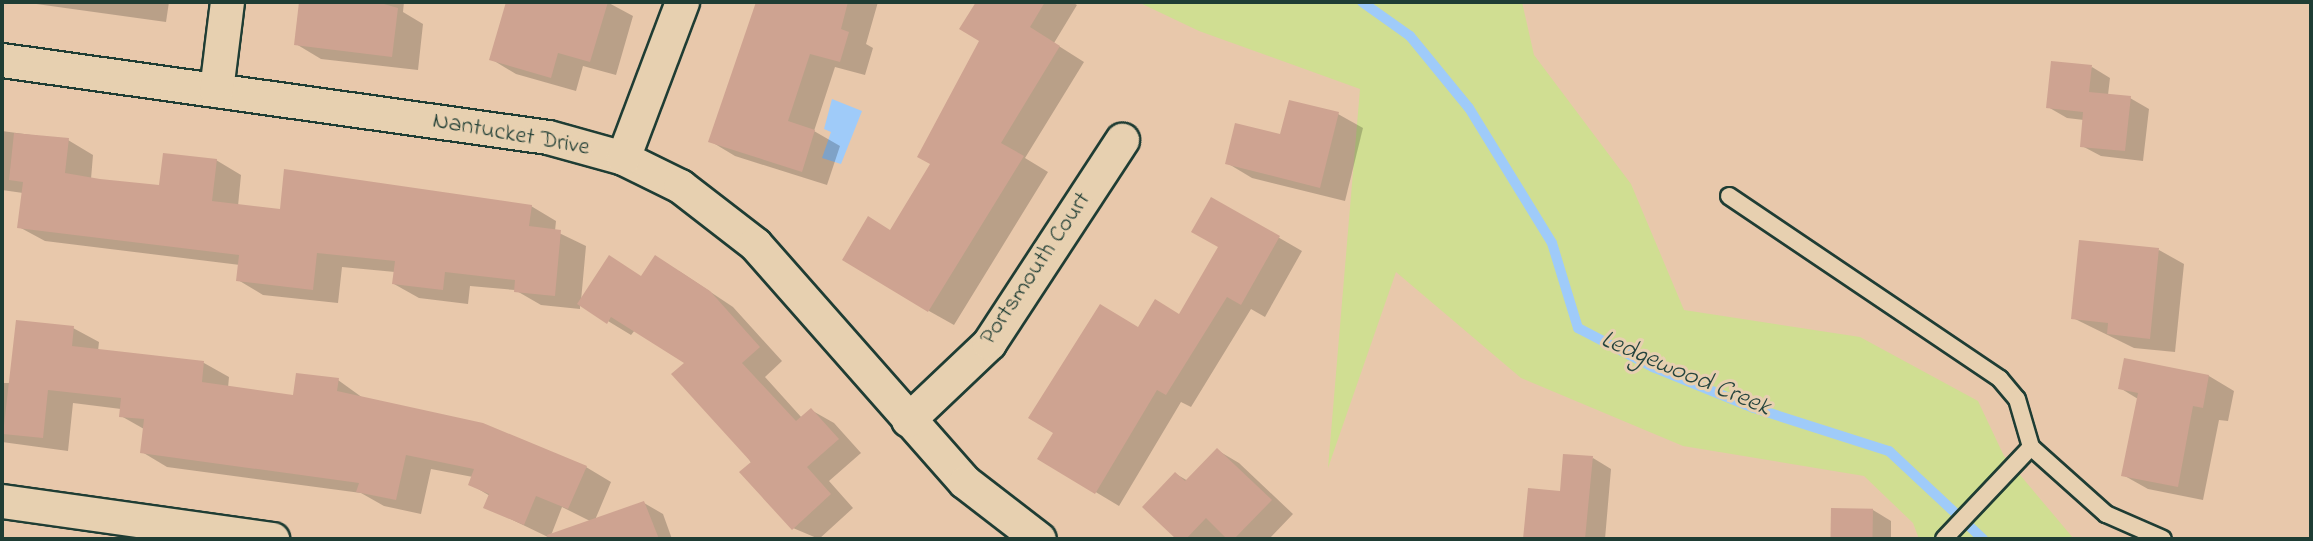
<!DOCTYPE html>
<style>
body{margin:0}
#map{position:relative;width:2313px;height:541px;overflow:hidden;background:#e8c8ab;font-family:"Indie Flower",sans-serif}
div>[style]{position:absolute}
.green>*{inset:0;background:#d0de92}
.water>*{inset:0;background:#9fcbf9}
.shadow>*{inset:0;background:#0003}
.stream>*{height:10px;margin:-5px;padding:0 5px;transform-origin:5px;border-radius:5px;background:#9fcbf9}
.building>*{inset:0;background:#cea391;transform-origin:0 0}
.roads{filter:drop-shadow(2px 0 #1f3d34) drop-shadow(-2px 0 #1f3d34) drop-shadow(0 2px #1f3d34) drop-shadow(0 -2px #1f3d34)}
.lane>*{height:16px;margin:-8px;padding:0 8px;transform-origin:8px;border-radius:8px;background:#e7d0b0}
.street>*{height:33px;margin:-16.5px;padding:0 16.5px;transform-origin:16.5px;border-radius:16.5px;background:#e7d0b0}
span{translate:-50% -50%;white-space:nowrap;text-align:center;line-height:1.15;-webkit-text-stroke:6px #e7d0b0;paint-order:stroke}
.street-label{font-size:24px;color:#1f3d34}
.water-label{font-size:26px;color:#25443e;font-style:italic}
.frame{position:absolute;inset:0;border:4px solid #1f3d34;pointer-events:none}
</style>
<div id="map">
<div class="green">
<i style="clip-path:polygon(1138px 2px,1522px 2px,1534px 55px,1631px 184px,1684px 310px,1860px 337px,1978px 401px,2004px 456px,2074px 539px,1919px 539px,1913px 523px,1864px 476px,1683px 446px,1521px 378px,1396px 272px,1328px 468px,1360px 89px,1199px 31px)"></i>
</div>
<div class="water">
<i style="clip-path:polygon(832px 99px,862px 111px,841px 164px,822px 158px,831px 132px,824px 129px)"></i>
</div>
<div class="shadow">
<i style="clip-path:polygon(22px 2px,169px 2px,166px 22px)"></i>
<i style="clip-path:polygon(301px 2px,404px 2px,403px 12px,423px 24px,418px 70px,321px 59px,296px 44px)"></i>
<i style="clip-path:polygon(508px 2px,607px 2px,633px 16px,616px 75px,583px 66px,576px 91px,516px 74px,491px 59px)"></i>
<i style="clip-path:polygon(757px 2px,782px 9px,784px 2px,878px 2px,866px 44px,873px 48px,865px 75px,835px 67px,814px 131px,840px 146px,827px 185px,735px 156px,710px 141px)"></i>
<i style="clip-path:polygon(978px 2px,1072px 2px,1077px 5px,1054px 43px,1084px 62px,1025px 158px,1048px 172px,954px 325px,929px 311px,891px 232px,932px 164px,981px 41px,961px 28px)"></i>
<i style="clip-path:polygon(2092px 67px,2110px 78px,2108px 95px,2130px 98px,2149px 109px,2143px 161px,2101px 156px,2082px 146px,2084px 120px,2067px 118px,2048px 107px)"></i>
<i style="clip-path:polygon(1338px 114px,1363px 128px,1345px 201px,1252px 178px,1227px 163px)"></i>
<i style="clip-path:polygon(2px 131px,68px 140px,93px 155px,91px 179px,161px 187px,216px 160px,241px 175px,238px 206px,282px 211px,531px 206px,556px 221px,555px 231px,586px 246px,581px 301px,643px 277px,679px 271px,733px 307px,782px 361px,765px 377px,802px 418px,811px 410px,834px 423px,861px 453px,829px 481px,853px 508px,819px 539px,793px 528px,687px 363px,635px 330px,631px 335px,580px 304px,580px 309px,541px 305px,515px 290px,470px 286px,468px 304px,419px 298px,394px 284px,395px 272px,342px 267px,338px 303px,263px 295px,238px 280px,240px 265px,45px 241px,19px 227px,23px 193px,2px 190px)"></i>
<i style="clip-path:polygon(1212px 199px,1302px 251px,1265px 317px,1251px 309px,1191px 407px,1181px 402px,1119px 506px,1039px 458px,1138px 329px,1180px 315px,1220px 246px)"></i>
<i style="clip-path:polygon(2159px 250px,2184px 264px,2175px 352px,2134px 348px,2073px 318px)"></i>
<i style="clip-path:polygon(73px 328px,99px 342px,98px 351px,204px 363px,229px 377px,228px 388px,295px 397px,338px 380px,363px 398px,586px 467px,611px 482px,595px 520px,644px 503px,663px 514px,672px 539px,590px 539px,584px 524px,596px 524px,562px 507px,550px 538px,486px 507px,490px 496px,470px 484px,473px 477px,431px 469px,421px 514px,384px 506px,361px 493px,167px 467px,142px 452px,144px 429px,121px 416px,121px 409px,73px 403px,68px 451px,2px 442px,2px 383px,10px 383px)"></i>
<i style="clip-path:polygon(2126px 360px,2209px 376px,2234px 391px,2228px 421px,2219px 420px,2203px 500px,2148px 489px,2123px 475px,2138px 399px,2120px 388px)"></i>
<i style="clip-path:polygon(1217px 450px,1239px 463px,1293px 514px,1269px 539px,1180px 539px,1145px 507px,1176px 474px,1188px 481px)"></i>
<i style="clip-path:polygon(1593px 458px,1611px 469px,1605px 539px,1524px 539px,1529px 490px,1561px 493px)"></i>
<i style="clip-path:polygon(1833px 509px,1873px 510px,1891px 521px,1891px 539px,1832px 539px)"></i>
</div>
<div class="stream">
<i style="left:1362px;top:2px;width:59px;rotate:35.3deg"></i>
<i style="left:1410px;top:36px;width:93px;rotate:50.7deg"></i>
<i style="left:1469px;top:108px;width:158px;rotate:58.4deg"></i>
<i style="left:1552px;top:243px;width:89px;rotate:73deg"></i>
<i style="left:1578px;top:328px;width:85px;rotate:27.5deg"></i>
<i style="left:1653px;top:367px;width:109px;rotate:22.1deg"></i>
<i style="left:1754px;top:408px;width:142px;rotate:17.7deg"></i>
<i style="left:1889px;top:451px;width:129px;rotate:43.1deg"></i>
</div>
<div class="building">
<i style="clip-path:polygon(299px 2px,377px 2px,398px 8px,392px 57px,294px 45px)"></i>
<i style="clip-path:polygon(506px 2px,608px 2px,590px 62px,558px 53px,551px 78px,489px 60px)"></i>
<i style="clip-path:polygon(756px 2px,848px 2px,841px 29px,849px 32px,840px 62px,810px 54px,788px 121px,815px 130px,802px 172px,708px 142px)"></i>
<i style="clip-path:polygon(976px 2px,1045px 2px,1030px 27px,1060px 46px,1001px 143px,1024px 156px,928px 312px,842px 260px,868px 216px,890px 230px,930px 164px,917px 157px,979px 41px,959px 29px)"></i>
<i style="clip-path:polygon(2051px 61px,2092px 65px,2089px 92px,2131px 96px,2125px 151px,2080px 147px,2083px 112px,2046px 108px)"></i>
<i style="clip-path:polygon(1289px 100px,1339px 112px,1320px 188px,1225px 164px,1235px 123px,1280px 134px)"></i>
<i style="clip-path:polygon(14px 133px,69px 138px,65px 173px,100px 179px,159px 185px,163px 153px,217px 159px,212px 201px,280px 209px,284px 169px,532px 205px,529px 226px,561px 230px,555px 296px,514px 292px,515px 280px,445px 272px,443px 290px,392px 284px,395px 261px,317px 253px,313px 290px,236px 281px,239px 255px,17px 228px,23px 182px,9px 180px)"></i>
<i style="clip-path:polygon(1211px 197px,1280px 236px,1241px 305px,1227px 297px,1166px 395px,1157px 390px,1095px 494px,1037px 459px,1053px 433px,1028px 418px,1100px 304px,1138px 327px,1155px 299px,1179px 314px,1218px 247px,1191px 232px)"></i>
<i style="clip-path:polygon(2079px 240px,2159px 248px,2150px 339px,2107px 334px,2108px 323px,2071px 319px)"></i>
<i style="clip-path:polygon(609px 255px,641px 276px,655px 255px,710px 291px,760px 347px,742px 363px,796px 421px,811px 408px,839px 439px,807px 467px,831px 494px,792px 530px,739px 472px,751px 462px,671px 374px,684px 363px,611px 317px,607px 324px,577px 304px)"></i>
<i style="clip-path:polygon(16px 320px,74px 326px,72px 346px,204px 361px,202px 382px,293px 395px,296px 373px,339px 378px,337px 391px,483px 423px,587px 466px,568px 509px,536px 496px,524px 525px,483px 508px,489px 494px,468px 485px,474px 469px,406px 455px,396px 500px,356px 492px,359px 483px,140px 453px,144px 419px,119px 417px,121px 398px,48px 390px,43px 438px,3px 434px)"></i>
<i style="clip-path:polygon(2124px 358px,2209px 375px,2203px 408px,2193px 406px,2178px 487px,2121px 476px,2138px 393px,2118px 389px)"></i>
<i style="clip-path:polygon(1217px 448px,1272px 500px,1234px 539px,1227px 539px,1206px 518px,1186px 539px,1176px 539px,1142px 507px,1175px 472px,1185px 481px)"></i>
<i style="clip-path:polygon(1563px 454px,1593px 456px,1585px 539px,1523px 539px,1528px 488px,1560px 491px)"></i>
<i style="clip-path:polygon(644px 501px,659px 539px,548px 539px,547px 535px)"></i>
<i style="left:1831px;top:508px;width:42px;height:31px;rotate:1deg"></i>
</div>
<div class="roads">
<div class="lane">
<i style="left:1729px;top:196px;width:327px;rotate:34deg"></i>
<i style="left:2000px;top:379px;width:26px;rotate:50deg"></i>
<i style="left:2017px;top:399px;width:50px;rotate:73.7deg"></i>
<i style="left:1944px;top:539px;width:127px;rotate:-46.6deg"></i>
<i style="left:2031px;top:447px;width:101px;rotate:41.8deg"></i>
<i style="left:2106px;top:514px;width:62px;rotate:23.7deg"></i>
</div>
<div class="street">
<i style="left:2px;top:60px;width:551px;rotate:8.03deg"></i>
<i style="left:548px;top:137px;width:78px;rotate:15.6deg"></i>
<i style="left:623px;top:158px;width:64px;rotate:26.2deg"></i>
<i style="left:680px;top:186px;width:95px;rotate:37.7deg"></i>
<i style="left:755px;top:244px;width:317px;rotate:48.6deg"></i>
<i style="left:965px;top:482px;width:93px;rotate:37.6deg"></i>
<i style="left:216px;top:90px;width:89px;rotate:-82.9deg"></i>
<i style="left:623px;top:158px;width:167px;rotate:-69.3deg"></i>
<i style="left:908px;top:420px;width:112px;rotate:-43.5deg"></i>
<i style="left:989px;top:343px;width:243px;rotate:-56.8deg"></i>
<i style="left:2px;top:501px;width:273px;rotate:8deg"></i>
</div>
</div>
<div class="street-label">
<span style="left:511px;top:135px;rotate:10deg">Nantucket Drive</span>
<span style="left:1036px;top:269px;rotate:-56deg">Portsmouth Court</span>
</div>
<div class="water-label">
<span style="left:1685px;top:375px;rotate:23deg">Ledgewood Creek</span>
</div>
<div class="frame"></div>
</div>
